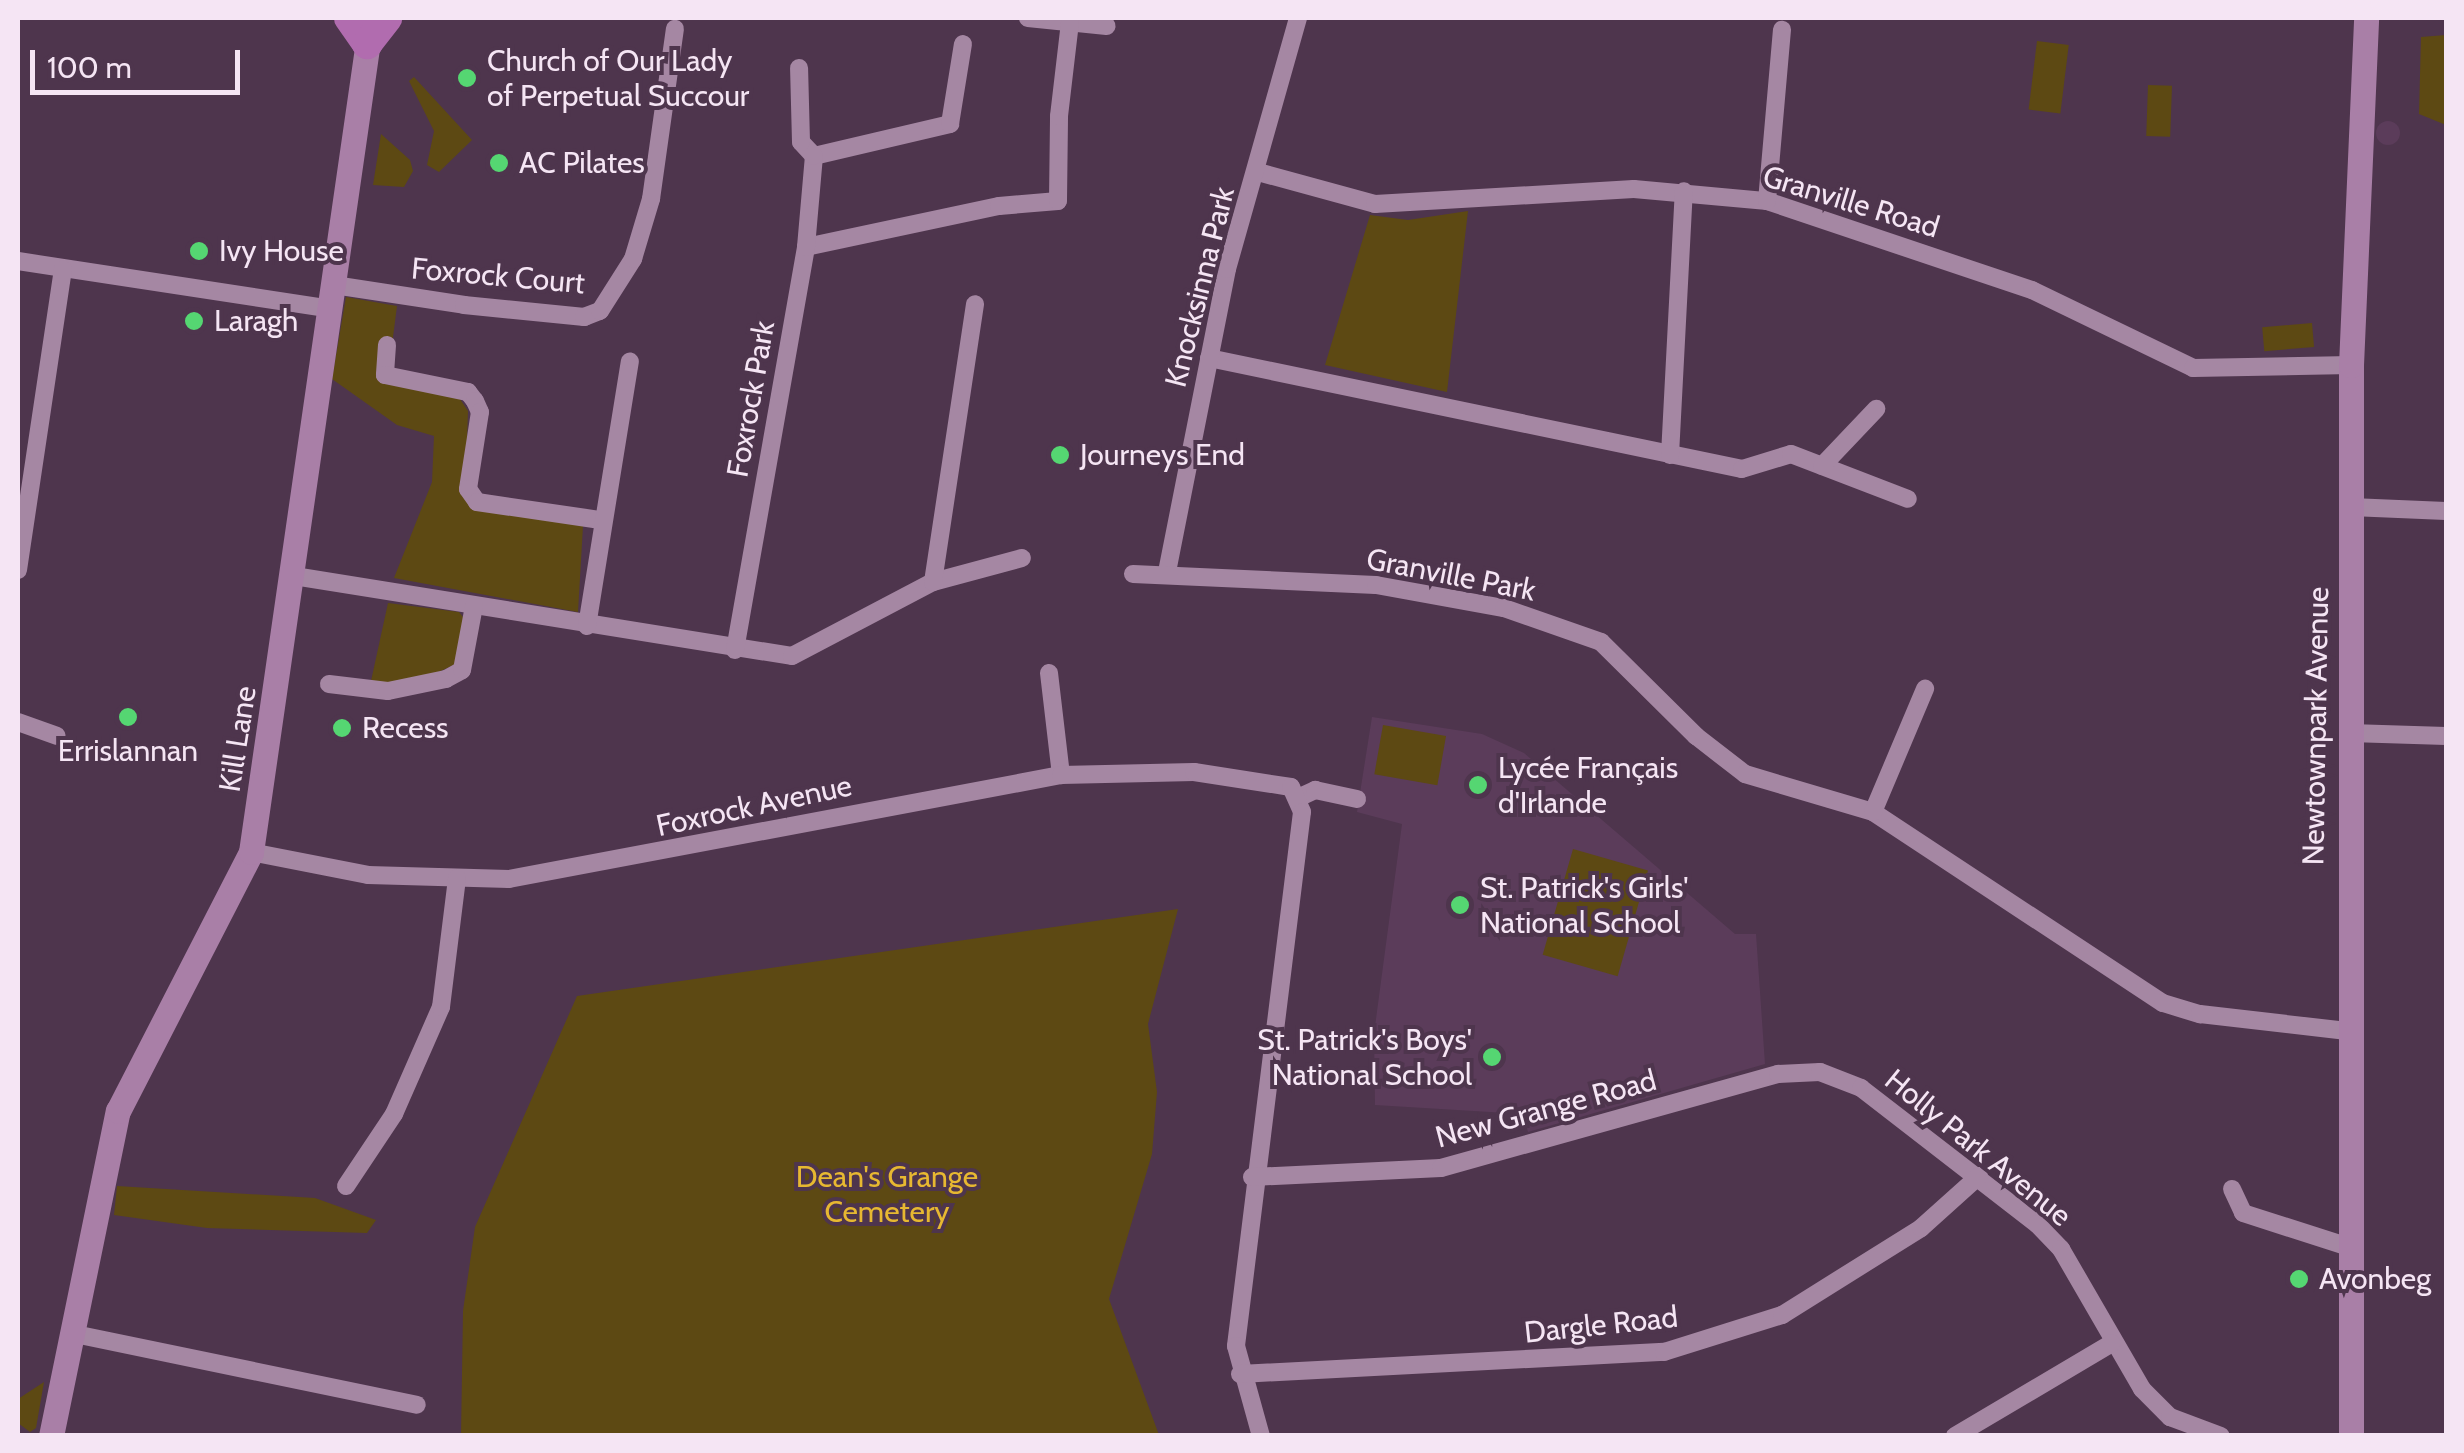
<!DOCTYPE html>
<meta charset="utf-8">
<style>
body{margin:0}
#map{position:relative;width:2464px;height:1453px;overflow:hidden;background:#4e354d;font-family:Cabin,sans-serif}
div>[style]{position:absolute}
.built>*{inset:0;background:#5b3c5a}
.round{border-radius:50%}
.green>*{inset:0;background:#5d4913;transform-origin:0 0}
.street>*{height:18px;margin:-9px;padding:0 9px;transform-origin:9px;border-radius:9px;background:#a587a3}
.secondary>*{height:25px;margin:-12.5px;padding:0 12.5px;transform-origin:12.5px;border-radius:12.5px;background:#a97fa7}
.highway>*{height:30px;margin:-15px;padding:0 15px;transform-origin:15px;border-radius:15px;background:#b16caf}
.dots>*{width:28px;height:28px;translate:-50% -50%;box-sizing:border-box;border:5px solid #4e354d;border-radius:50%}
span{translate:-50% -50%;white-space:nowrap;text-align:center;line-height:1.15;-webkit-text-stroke:8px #4e354d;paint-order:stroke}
.poi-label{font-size:30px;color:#f5e5f4}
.left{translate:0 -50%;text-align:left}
.right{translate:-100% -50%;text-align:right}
.street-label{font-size:30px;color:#f5e5f4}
.park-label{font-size:30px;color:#e7b831}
.frame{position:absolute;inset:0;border:20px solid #f5e5f4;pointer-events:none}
.scale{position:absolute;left:30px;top:50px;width:210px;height:45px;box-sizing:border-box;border:5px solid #f5e5f4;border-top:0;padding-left:12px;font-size:30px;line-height:35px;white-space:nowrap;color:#f5e5f4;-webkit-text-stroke:8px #4e354d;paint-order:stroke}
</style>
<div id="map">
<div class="built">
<i class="round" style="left:2376px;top:121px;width:24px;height:24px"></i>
<i style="clip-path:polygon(1372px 717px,1482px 734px,1524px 753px,1735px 934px,1756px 934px,1765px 1064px,1528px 1132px,1523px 1114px,1375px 1105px,1374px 1034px,1402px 824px,1357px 812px)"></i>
</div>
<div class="green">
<i style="clip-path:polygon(2446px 35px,2444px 100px,2446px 125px,2419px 114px,2421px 37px)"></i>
<i style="left:2037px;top:41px;width:32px;height:69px;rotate:7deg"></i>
<i style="clip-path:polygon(414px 77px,472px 140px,439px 172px,427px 165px,434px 131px,409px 81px)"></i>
<i style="left:2148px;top:85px;width:24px;height:51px;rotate:2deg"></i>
<i style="clip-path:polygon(381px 134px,410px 160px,413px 171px,404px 187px,373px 185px)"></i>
<i style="clip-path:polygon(1468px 211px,1447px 392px,1325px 365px,1370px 215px,1408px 220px)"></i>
<i style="clip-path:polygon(346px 297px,397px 306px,387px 384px,460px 399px,468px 411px,465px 500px,583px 526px,578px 612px,394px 578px,432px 482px,434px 436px,397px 425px,332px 379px)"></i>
<i style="left:2312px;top:323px;width:24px;height:50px;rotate:85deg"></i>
<i style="clip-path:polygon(388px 603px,459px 612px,467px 622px,462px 661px,409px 686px,371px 681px)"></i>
<i style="left:1383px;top:725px;width:64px;height:50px;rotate:10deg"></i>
<i style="left:1573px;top:849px;width:78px;height:110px;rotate:16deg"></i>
<i style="clip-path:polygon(1178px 909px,1148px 1024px,1157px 1092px,1152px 1154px,1109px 1299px,1159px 1435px,461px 1435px,463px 1311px,475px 1227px,577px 996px)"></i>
<i style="clip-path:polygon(117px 1186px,315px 1198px,376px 1220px,367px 1233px,207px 1228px,114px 1215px)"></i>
<i style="clip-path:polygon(44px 1382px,36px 1428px,30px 1432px,18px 1423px,18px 1399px)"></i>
</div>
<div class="street">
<i style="left:1028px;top:18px;width:79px;rotate:5.8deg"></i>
<i style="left:814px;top:156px;width:140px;rotate:-13.2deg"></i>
<i style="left:950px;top:124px;width:81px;rotate:-80.8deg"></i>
<i style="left:1258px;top:172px;width:121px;rotate:15.3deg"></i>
<i style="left:1375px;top:204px;width:259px;rotate:-3.3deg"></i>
<i style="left:1634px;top:189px;width:134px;rotate:5.2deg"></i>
<i style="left:1767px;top:201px;width:280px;rotate:18.6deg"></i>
<i style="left:2032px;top:290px;width:179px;rotate:25.8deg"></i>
<i style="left:2193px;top:368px;width:158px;rotate:-1.1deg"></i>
<i style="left:1767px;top:201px;width:172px;rotate:-85deg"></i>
<i style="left:806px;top:247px;width:197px;rotate:-12deg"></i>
<i style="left:999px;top:206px;width:59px;rotate:-4.8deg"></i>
<i style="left:1058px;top:201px;width:85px;rotate:-89.3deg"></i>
<i style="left:1059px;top:116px;width:94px;rotate:-83.3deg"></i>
<i style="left:18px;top:261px;width:317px;rotate:8.7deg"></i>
<i style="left:334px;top:285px;width:132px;rotate:8.7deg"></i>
<i style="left:464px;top:305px;width:121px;rotate:5.7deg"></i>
<i style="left:584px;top:317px;width:17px;rotate:-21deg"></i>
<i style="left:600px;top:311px;width:62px;rotate:-57.6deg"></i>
<i style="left:633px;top:259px;width:63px;rotate:-73.3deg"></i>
<i style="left:651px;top:199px;width:172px;rotate:-82deg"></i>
<i style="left:387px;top:345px;width:30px;rotate:94deg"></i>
<i style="left:385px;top:375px;width:85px;rotate:11.6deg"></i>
<i style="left:468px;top:392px;width:11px;rotate:52deg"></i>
<i style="left:475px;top:401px;width:12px;rotate:66deg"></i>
<i style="left:480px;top:412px;width:78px;rotate:98.9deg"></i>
<i style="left:468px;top:489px;width:16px;rotate:55deg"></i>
<i style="left:477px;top:502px;width:125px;rotate:8.3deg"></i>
<i style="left:1209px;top:358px;width:544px;rotate:11.76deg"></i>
<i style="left:1742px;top:469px;width:51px;rotate:-17deg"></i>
<i style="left:1791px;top:454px;width:125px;rotate:21deg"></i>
<i style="left:1670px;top:455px;width:264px;rotate:-87deg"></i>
<i style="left:1822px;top:466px;width:79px;rotate:-46.5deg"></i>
<i style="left:2351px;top:507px;width:95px;rotate:2.4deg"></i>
<i style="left:18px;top:570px;width:304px;rotate:-81.5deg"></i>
<i style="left:1167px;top:572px;width:309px;rotate:-78.8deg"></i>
<i style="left:1227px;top:269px;width:261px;rotate:-74.2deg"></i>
<i style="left:1133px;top:574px;width:243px;rotate:2.6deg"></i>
<i style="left:1376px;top:585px;width:130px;rotate:10.2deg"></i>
<i style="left:1504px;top:608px;width:103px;rotate:19.3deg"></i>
<i style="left:1601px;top:642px;width:134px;rotate:44.7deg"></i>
<i style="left:1696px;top:736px;width:62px;rotate:37.8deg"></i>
<i style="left:1745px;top:774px;width:134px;rotate:16.5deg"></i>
<i style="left:1873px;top:812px;width:347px;rotate:33.4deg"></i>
<i style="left:2163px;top:1003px;width:39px;rotate:17deg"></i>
<i style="left:2200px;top:1014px;width:148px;rotate:6.6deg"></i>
<i style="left:294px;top:576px;width:504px;rotate:9.13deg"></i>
<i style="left:792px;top:656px;width:159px;rotate:-27.7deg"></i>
<i style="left:933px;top:582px;width:92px;rotate:-15.1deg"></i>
<i style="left:933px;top:582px;width:281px;rotate:-81.4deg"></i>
<i style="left:587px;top:626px;width:268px;rotate:-80.8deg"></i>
<i style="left:735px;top:650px;width:409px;rotate:-80deg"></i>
<i style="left:806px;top:247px;width:91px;rotate:-85deg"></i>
<i style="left:814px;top:156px;width:19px;rotate:-133deg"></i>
<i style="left:801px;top:142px;width:74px;rotate:-91.5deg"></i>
<i style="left:1049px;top:673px;width:103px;rotate:83.3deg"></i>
<i style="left:329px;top:684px;width:59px;rotate:6.8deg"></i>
<i style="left:388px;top:691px;width:59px;rotate:-11.7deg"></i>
<i style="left:446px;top:679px;width:18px;rotate:-29deg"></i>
<i style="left:462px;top:670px;width:65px;rotate:-79.4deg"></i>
<i style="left:18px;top:722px;width:41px;rotate:19.7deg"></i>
<i style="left:2350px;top:733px;width:96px;rotate:1.8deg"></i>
<i style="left:1300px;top:797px;width:17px;rotate:-25deg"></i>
<i style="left:1315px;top:790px;width:43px;rotate:12.1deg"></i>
<i style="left:1873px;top:812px;width:134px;rotate:-67.1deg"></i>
<i style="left:251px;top:852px;width:119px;rotate:11.1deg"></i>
<i style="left:368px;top:875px;width:141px;rotate:1.6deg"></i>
<i style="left:509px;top:879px;width:562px;rotate:-10.67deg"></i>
<i style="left:1061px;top:775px;width:133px;rotate:-1.3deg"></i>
<i style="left:1194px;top:772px;width:98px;rotate:8.8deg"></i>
<i style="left:1291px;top:787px;width:27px;rotate:66deg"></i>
<i style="left:1302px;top:812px;width:538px;rotate:97.05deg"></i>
<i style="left:1236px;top:1346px;width:93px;rotate:74.5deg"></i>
<i style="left:1252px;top:1177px;width:189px;rotate:-2.7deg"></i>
<i style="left:1441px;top:1168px;width:350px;rotate:-15.6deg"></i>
<i style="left:1778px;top:1074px;width:42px;rotate:-2.7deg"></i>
<i style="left:1820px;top:1072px;width:44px;rotate:21.3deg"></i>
<i style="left:1861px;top:1088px;width:222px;rotate:37.7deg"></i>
<i style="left:2037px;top:1224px;width:35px;rotate:46deg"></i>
<i style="left:2061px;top:1249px;width:162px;rotate:59.9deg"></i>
<i style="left:2142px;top:1389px;width:40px;rotate:45deg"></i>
<i style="left:2170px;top:1417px;width:54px;rotate:20.4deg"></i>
<i style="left:346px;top:1186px;width:87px;rotate:-56.3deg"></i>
<i style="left:394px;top:1114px;width:117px;rotate:-66.3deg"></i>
<i style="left:441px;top:1007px;width:130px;rotate:-82.9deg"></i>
<i style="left:2232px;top:1189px;width:26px;rotate:65deg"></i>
<i style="left:2243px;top:1213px;width:111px;rotate:17.8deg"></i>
<i style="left:70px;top:1333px;width:354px;rotate:11.7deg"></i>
<i style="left:1240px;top:1374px;width:425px;rotate:-3deg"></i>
<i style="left:1664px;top:1352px;width:124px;rotate:-17.4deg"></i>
<i style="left:1782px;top:1315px;width:164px;rotate:-32deg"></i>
<i style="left:1921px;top:1228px;width:78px;rotate:-41.9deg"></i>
<i style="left:1955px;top:1436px;width:182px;rotate:-30.6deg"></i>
</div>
<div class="secondary">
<i style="left:51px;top:1436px;width:332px;rotate:-78.4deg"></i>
<i style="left:118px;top:1111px;width:291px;rotate:-62.8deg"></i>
<i style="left:251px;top:852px;width:834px;rotate:-81.79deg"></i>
<i style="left:2351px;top:1436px;width:1071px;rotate:-90deg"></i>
<i style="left:2351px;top:365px;width:347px;rotate:-87.5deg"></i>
</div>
<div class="highway">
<i style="left:349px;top:18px;width:32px;rotate:55deg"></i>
<i style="left:367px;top:44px;width:33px;rotate:-52deg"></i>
</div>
<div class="dots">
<i style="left:467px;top:78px;background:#55d672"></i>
<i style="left:499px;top:163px;background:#55d672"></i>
<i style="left:199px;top:251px;background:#55d672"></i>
<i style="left:194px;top:321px;background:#55d672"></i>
<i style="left:1060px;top:455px;background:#55d672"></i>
<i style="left:128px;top:717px;background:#55d672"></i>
<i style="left:342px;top:728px;background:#55d672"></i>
<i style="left:1478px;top:785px;background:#55d672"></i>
<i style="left:1460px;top:905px;background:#55d672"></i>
<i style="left:1492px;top:1057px;background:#55d672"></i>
<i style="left:2299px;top:1279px;background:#55d672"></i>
</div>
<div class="poi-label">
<span class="left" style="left:487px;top:78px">Church of Our Lady<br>of Perpetual Succour</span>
<span class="left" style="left:519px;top:163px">AC Pilates</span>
<span class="left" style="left:219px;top:251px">Ivy House</span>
<span class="left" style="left:214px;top:321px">Laragh</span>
<span class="left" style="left:1080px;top:455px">Journeys End</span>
<span class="left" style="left:362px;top:728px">Recess</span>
<span style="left:128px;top:751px">Errislannan</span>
<span class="left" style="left:1498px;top:785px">Lycée Français<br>d'Irlande</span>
<span class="left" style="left:1480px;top:905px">St. Patrick's Girls'<br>National School</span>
<span class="right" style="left:1472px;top:1057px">St. Patrick's Boys'<br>National School</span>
<span class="left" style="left:2319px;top:1279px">Avonbeg</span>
</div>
<div class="street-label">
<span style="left:1851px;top:202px;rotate:17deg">Granville Road</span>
<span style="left:498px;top:276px;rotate:5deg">Foxrock Court</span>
<span style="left:1200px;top:287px;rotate:-76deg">Knocksinna Park</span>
<span style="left:751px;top:399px;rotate:-80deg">Foxrock Park</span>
<span style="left:1451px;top:575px;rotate:11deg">Granville Park</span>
<span style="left:2316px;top:726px;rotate:-89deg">Newtownpark Avenue</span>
<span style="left:238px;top:739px;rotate:-81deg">Kill Lane</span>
<span style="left:754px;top:806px;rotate:-12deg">Foxrock Avenue</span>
<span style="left:1546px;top:1109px;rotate:-15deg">New Grange Road</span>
<span style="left:1978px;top:1148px;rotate:39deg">Holly Park Avenue</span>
<span style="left:1601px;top:1325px;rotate:-6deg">Dargle Road</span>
</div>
<div class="park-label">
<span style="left:887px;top:1194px">Dean's Grange<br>Cemetery</span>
</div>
<div class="frame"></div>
<div class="scale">100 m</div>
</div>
